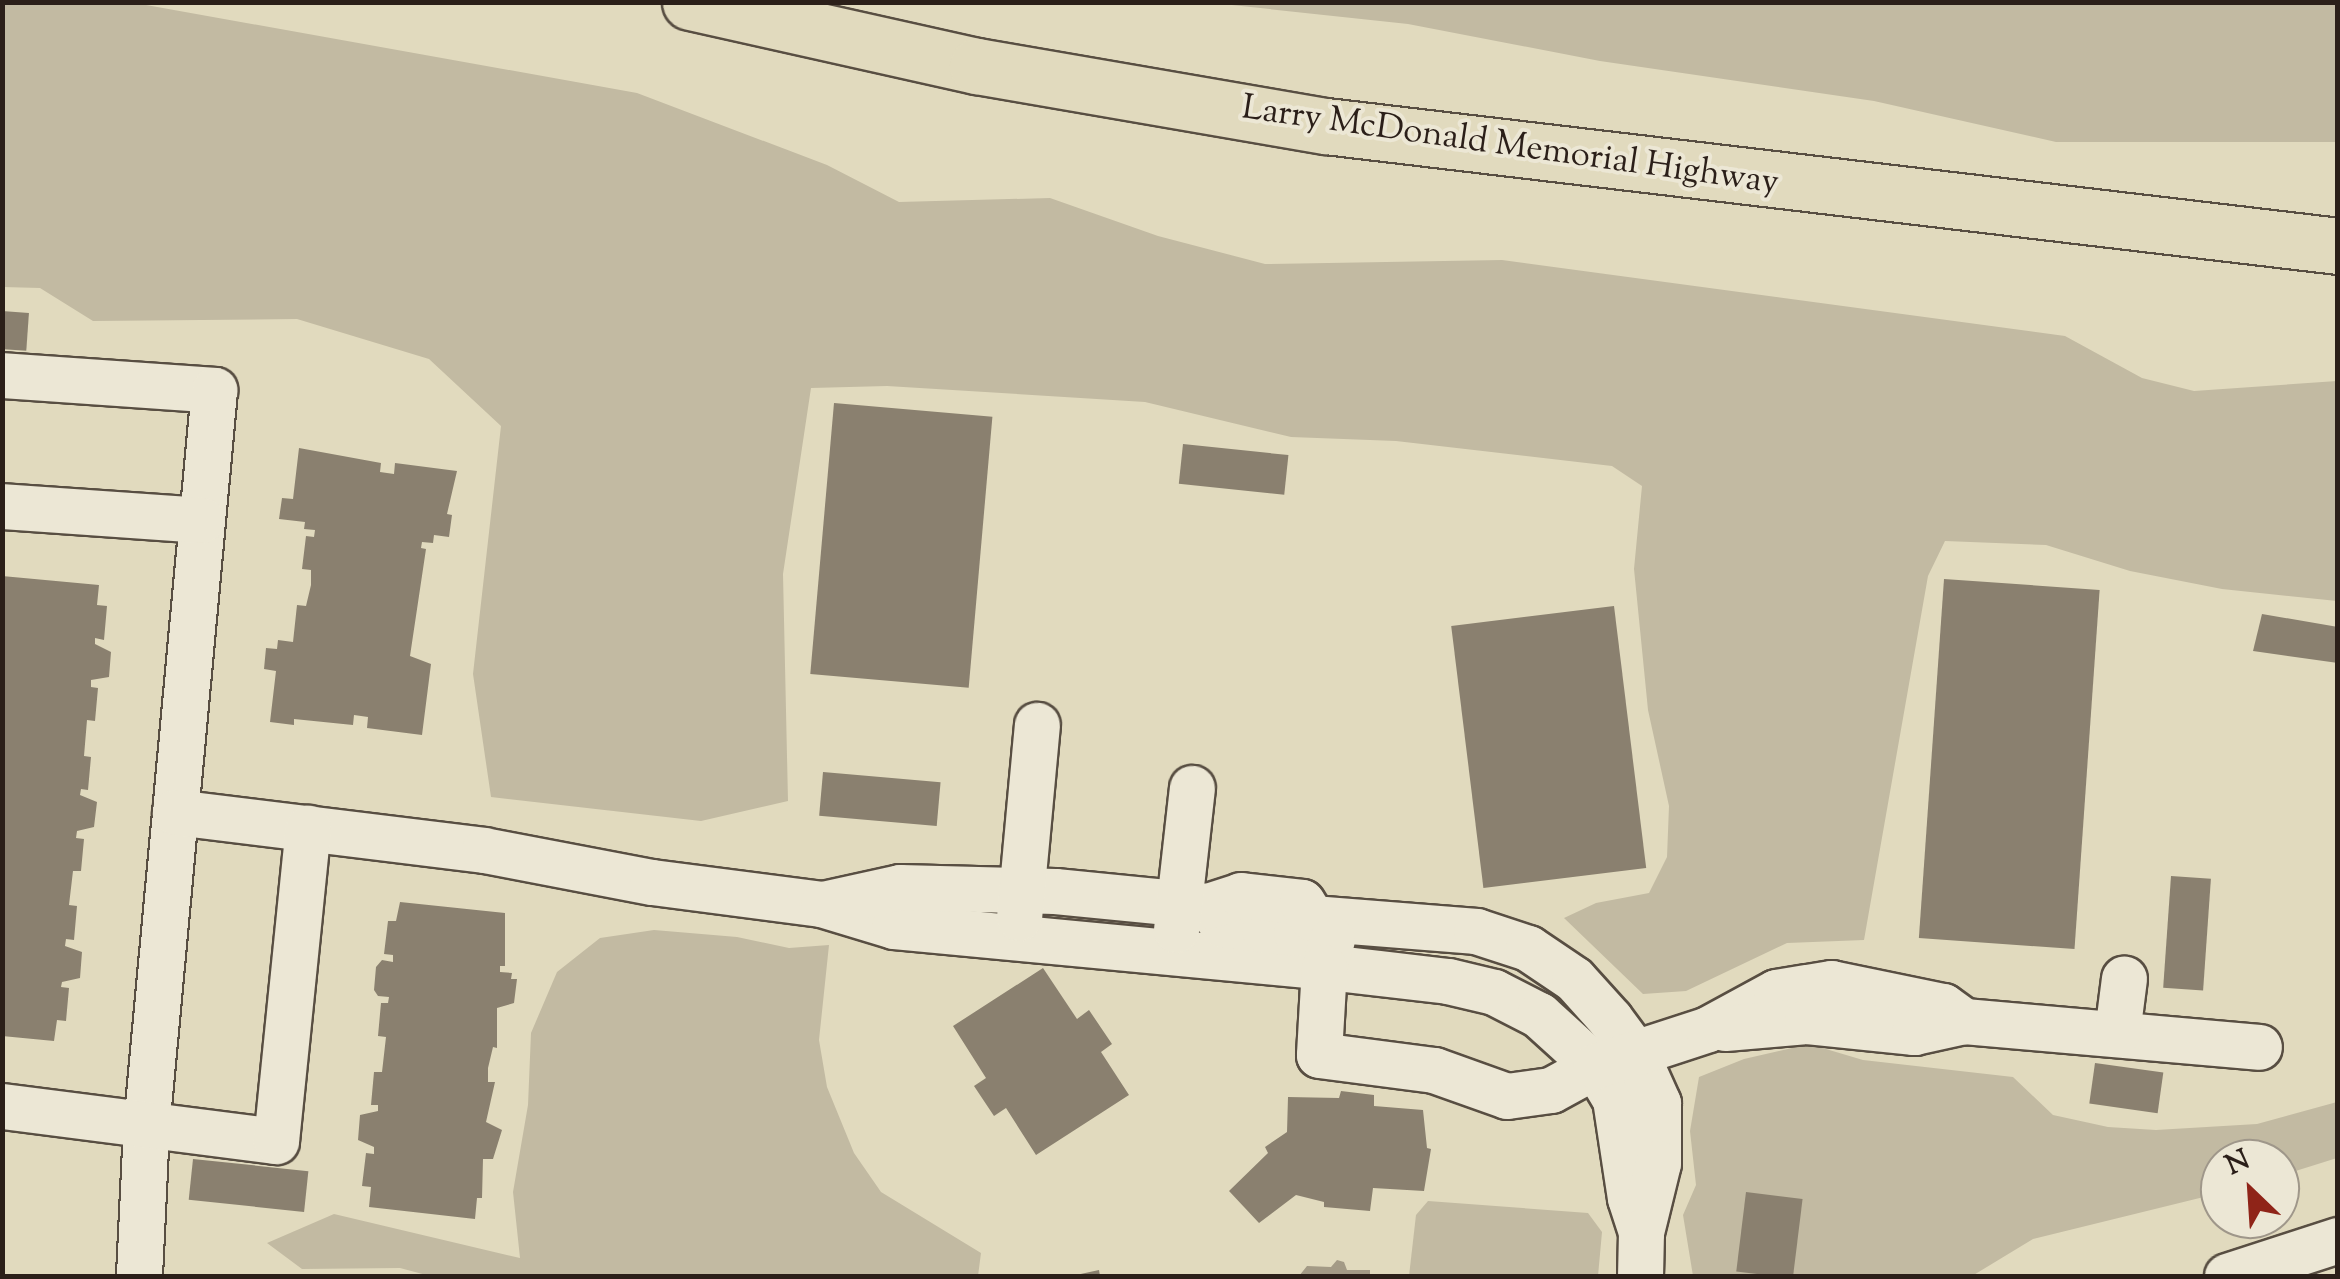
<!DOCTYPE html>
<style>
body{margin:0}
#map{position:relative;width:2340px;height:1279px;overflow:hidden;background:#e1dabe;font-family:"Sorts Mill Goudy",serif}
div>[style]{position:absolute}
.green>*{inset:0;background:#c2baa2}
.water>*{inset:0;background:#a39a86}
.building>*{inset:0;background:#8a806f;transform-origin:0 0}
.roads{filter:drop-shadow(2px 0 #584e42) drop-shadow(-2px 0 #584e42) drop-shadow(0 2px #584e42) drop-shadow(0 -2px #584e42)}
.minor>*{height:45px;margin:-22.5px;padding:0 22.5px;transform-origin:22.5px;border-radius:22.5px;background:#ece7d5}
.highway>*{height:55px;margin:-27.5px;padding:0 27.5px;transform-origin:27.5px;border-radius:27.5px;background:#e1dabe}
span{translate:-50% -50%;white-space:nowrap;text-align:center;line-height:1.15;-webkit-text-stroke:8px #ece7d5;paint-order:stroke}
.street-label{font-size:35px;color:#2b1f19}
.frame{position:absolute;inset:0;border:5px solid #2b1f19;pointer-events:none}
.north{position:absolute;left:2200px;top:1139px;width:100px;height:100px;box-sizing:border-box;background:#ece7d5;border:2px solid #9f978a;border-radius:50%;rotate:335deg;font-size:28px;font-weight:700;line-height:40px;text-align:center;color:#2b1f19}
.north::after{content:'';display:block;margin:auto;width:35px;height:45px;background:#8f2418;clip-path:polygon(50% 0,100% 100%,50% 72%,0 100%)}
</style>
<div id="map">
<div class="green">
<i style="clip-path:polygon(3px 2px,135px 3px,637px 93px,827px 165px,899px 202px,1050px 198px,1158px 236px,1265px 264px,1502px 260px,2065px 336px,2142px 378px,2194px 391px,2337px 381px,2337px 601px,2222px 589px,2130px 571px,2046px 545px,1945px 541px,1928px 576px,1864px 940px,1787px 943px,1686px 991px,1643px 994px,1564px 918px,1596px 903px,1649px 893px,1667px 857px,1669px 806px,1648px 710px,1634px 569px,1642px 486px,1612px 466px,1396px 441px,1291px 437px,1145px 402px,887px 386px,811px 388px,783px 574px,788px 801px,701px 821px,491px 797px,473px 674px,501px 426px,429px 359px,297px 319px,93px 321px,40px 288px,3px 287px)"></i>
<i style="clip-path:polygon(1213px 3px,2337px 3px,2337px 142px,2056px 142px,1874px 101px,1600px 61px,1408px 24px)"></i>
<i style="clip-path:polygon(654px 930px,737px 937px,789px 948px,829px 945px,819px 1040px,827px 1087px,854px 1153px,881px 1192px,981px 1253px,978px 1276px,430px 1276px,400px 1268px,302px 1269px,267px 1243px,334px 1214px,520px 1258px,513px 1192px,528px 1105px,531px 1033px,557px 972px,600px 938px)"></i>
<i style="clip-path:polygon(1809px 1044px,1863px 1060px,2013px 1077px,2053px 1115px,2108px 1127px,2156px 1130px,2257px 1124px,2337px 1102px,2337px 1158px,2280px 1176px,2280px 1159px,2220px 1159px,2220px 1193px,2033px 1239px,1972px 1276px,1693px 1276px,1683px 1215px,1696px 1185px,1690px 1131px,1699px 1077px,1744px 1059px)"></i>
<i style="clip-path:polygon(1428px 1201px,1588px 1213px,1602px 1232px,1598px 1276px,1409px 1276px,1416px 1215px)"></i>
</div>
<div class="water">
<i style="clip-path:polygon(1337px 1260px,1344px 1262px,1347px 1270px,1370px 1270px,1370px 1276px,1299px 1276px,1307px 1266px,1331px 1267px)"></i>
</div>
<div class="building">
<i style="left:2px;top:311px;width:27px;height:38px;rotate:4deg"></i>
<i style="left:834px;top:403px;width:159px;height:272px;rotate:5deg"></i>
<i style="left:1183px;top:444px;width:106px;height:40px;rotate:6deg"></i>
<i style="clip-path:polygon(299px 448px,381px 463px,380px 472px,394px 474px,395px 463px,457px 471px,447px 514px,452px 515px,449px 537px,434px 535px,433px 543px,422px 542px,421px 548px,426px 549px,410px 656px,431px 664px,422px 735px,367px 728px,368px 717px,354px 715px,353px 725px,294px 719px,294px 725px,270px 722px,276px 671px,264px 669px,266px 648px,277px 649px,278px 640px,293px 642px,297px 605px,306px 606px,311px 585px,311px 570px,302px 569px,306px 536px,314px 537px,315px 530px,304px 529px,305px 522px,279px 519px,282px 498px,293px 499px)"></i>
<i style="clip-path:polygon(2px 576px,99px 585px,97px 605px,107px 606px,104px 640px,95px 638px,95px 644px,111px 652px,109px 677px,91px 680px,91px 687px,98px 688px,95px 721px,87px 720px,84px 756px,91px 757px,88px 790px,81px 789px,80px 795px,97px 802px,94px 827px,77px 831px,76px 838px,84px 839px,81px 871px,73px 871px,69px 905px,77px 906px,74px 940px,66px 939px,65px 946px,82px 952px,80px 978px,62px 982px,61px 987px,69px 988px,66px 1021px,57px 1020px,54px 1041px,2px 1036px)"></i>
<i style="left:1944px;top:579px;width:156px;height:360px;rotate:4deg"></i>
<i style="left:1614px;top:606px;width:264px;height:164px;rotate:83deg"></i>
<i style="clip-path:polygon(2262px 614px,2338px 627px,2338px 663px,2253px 651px)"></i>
<i style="left:823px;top:772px;width:118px;height:44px;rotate:5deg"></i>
<i style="left:2171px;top:876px;width:40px;height:112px;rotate:4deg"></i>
<i style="clip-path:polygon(400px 902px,505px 913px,505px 966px,500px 966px,500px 972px,512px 973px,511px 979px,517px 979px,514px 1003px,497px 1008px,497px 1048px,493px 1047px,488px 1068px,488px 1082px,495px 1082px,486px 1122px,502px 1130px,493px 1159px,483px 1159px,482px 1198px,477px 1198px,475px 1219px,369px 1207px,371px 1187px,362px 1186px,366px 1153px,374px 1154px,374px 1147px,358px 1140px,360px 1115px,378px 1111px,378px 1105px,371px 1105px,374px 1072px,382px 1072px,386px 1037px,378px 1036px,381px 1003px,388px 1003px,389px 997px,378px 996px,374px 990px,376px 967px,382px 960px,393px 962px,393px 955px,384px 954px,388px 921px,396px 921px)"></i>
<i style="clip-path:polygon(1043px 968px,1077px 1019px,1089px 1010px,1112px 1044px,1101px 1052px,1129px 1095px,1036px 1155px,1006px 1108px,994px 1116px,974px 1086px,986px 1078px,953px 1026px)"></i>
<i style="left:2095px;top:1063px;width:69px;height:41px;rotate:8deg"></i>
<i style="clip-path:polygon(1341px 1091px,1374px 1095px,1374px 1106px,1423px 1110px,1427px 1148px,1431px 1149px,1424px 1191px,1373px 1188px,1370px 1211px,1324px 1207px,1324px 1202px,1296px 1195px,1259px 1223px,1229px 1191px,1268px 1153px,1265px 1147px,1287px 1132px,1288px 1097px,1339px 1098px)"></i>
<i style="left:193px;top:1159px;width:116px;height:41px;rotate:6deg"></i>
<i style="left:1746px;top:1192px;width:57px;height:80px;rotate:7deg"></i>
<i style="clip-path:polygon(1099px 1270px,1100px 1276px,1076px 1276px,1076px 1275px)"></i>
</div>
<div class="roads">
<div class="minor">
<i style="left:2px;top:375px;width:213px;rotate:4deg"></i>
<i style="left:214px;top:390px;width:740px;rotate:95.27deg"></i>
<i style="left:146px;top:1127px;width:149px;rotate:92.7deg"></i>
<i style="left:2px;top:506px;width:200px;rotate:4deg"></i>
<i style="left:175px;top:812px;width:311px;rotate:7deg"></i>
<i style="left:484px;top:850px;width:171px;rotate:10.8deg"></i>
<i style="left:652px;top:882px;width:170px;rotate:7.4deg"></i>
<i style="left:821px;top:904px;width:76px;rotate:16.8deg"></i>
<i style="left:894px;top:926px;width:418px;rotate:5.4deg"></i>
<i style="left:1310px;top:965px;width:139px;rotate:6.6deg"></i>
<i style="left:1448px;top:981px;width:47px;rotate:13.4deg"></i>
<i style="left:1494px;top:992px;width:51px;rotate:27.1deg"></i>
<i style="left:1539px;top:1015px;width:76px;rotate:42.3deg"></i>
<i style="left:1595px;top:1066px;width:39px;rotate:59deg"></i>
<i style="left:1615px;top:1099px;width:100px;rotate:81.4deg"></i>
<i style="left:1630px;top:1198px;width:36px;rotate:72deg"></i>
<i style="left:823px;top:904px;width:79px;rotate:-12.4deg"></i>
<i style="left:900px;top:887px;width:155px;rotate:1.5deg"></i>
<i style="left:1055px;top:891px;width:154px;rotate:5.6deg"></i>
<i style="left:1208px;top:906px;width:23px;rotate:52deg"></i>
<i style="left:1222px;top:924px;width:42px;rotate:8.1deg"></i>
<i style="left:1264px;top:930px;width:32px;rotate:5deg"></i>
<i style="left:1296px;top:933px;width:22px;rotate:-43deg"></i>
<i style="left:1312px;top:918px;width:165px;rotate:4.5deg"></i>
<i style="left:1476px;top:931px;width:55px;rotate:18.1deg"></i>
<i style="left:1528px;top:948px;width:55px;rotate:34deg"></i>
<i style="left:1574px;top:979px;width:54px;rotate:48deg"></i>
<i style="left:1610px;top:1019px;width:44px;rotate:53.4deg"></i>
<i style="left:1636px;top:1054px;width:54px;rotate:65.8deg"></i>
<i style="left:1658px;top:1103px;width:60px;rotate:90deg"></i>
<i style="left:1658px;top:1163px;width:71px;rotate:103.8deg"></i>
<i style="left:1641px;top:1232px;width:44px;rotate:91.3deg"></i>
<i style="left:1208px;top:906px;width:35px;rotate:-18deg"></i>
<i style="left:1241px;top:895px;width:61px;rotate:6.5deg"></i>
<i style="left:1302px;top:902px;width:19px;rotate:58deg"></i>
<i style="left:1019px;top:918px;width:194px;rotate:-84.7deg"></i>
<i style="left:1176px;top:930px;width:143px;rotate:-83.6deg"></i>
<i style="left:1332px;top:939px;width:29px;rotate:106deg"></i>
<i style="left:1324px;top:967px;width:88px;rotate:93.3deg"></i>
<i style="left:1319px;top:1055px;width:116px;rotate:7.4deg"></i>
<i style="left:1434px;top:1070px;width:77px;rotate:19.6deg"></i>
<i style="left:1507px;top:1096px;width:44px;rotate:-7.8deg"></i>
<i style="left:1551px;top:1090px;width:50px;rotate:-28.6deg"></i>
<i style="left:1595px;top:1066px;width:119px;rotate:-18.1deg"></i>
<i style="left:1708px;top:1029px;width:77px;rotate:-28.6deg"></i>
<i style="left:1776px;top:992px;width:56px;rotate:-9.3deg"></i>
<i style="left:1831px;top:983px;width:114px;rotate:11.6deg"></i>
<i style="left:1943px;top:1006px;width:26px;rotate:36deg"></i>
<i style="left:1725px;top:1028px;width:82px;rotate:-4.9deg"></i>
<i style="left:1807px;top:1021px;width:108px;rotate:5.9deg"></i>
<i style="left:1914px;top:1032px;width:51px;rotate:-12.4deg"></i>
<i style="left:1964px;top:1021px;width:296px;rotate:5deg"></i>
<i style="left:2117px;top:1033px;width:55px;rotate:-82.7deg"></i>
<i style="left:2px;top:1106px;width:276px;rotate:7.3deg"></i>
<i style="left:276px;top:1141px;width:315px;rotate:-84.2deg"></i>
<i style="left:2227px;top:1276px;width:117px;rotate:-18deg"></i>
</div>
<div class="highway">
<i style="left:690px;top:2px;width:294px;rotate:12.6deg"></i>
<i style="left:977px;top:66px;width:354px;rotate:9.8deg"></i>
<i style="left:1326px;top:126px;width:1019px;rotate:6.76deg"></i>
</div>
</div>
<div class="street-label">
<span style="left:1510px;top:147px;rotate:8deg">Larry McDonald Memorial Highway</span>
</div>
<div class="frame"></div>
<div class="north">N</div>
</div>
